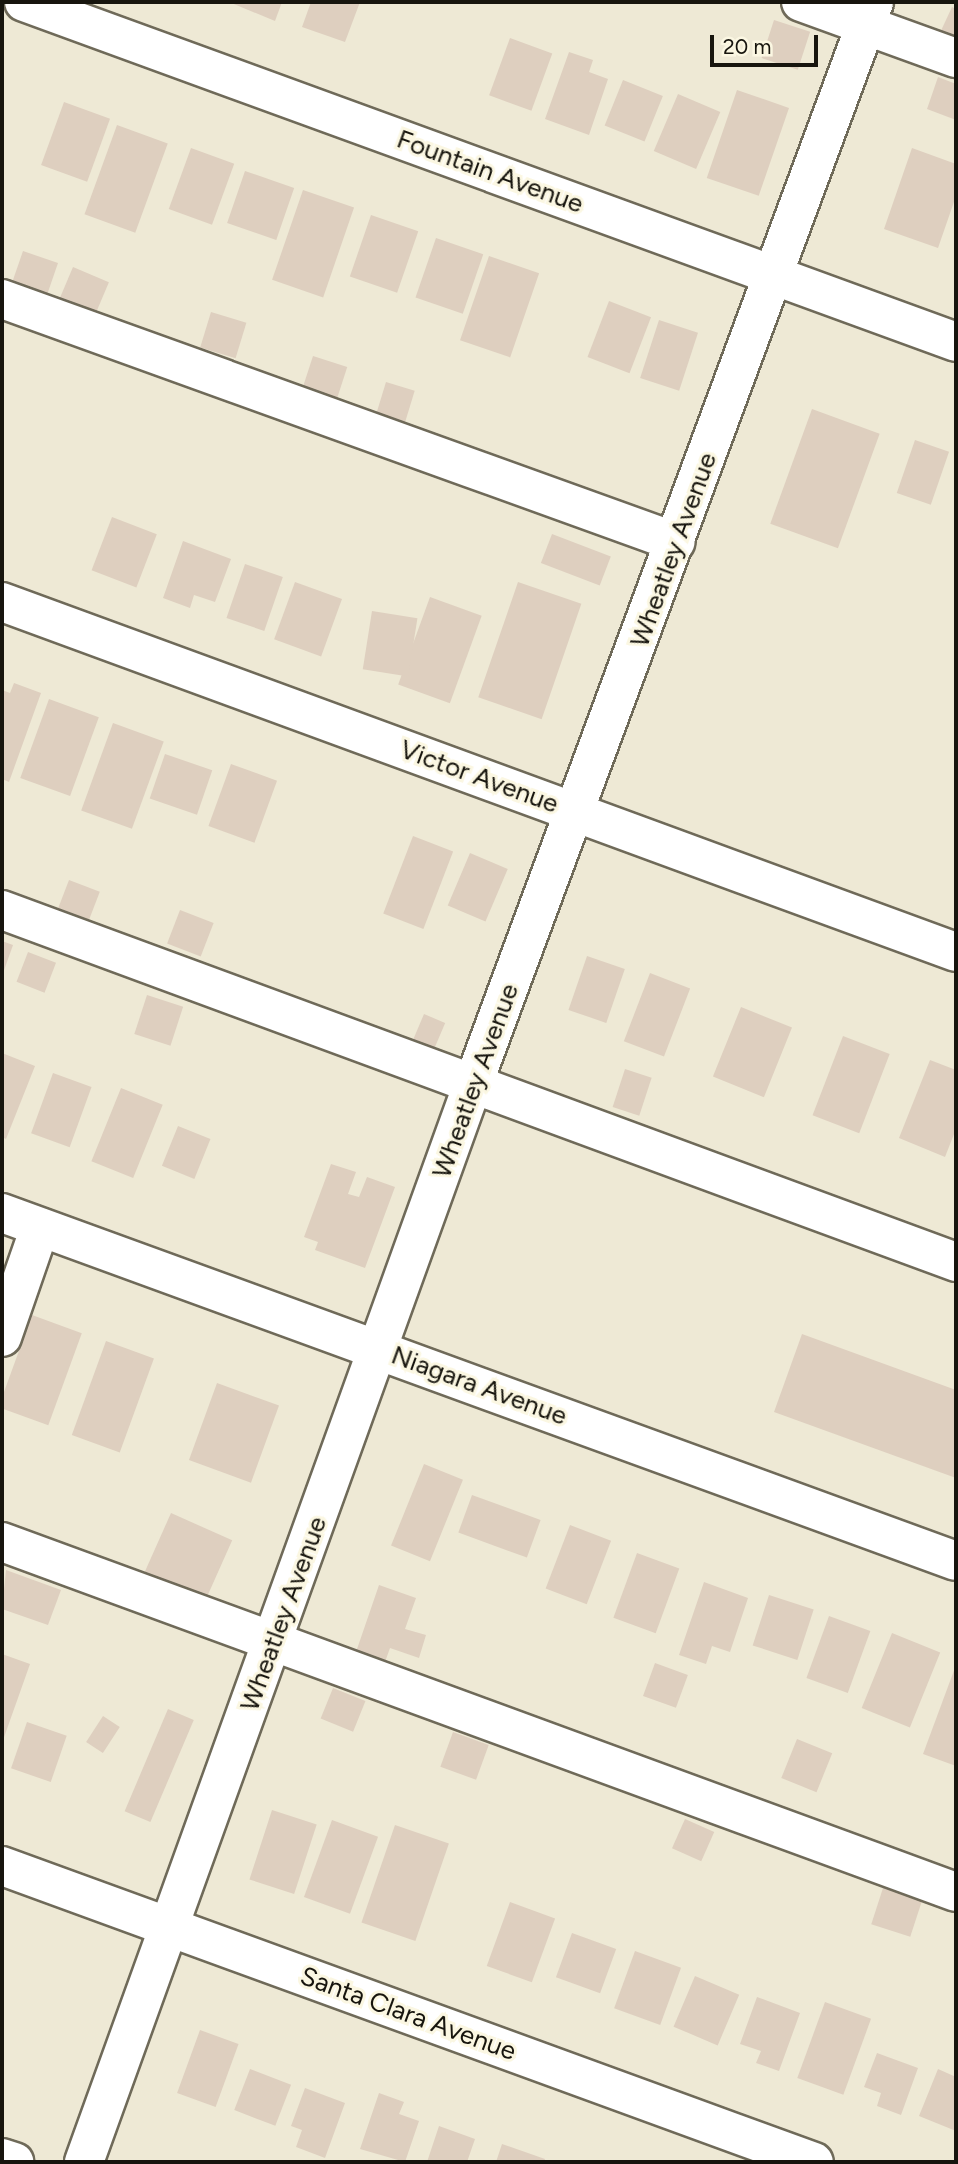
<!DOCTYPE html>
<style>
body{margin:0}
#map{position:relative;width:958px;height:2164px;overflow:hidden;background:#eee9d5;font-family:Figtree,sans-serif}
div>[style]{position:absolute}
.building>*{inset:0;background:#decfbf;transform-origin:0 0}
.roads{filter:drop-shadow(2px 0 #6f6a59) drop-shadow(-2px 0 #6f6a59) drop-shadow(0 2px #6f6a59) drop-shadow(0 -2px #6f6a59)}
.minor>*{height:38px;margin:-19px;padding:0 19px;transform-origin:19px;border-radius:19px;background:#fff}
span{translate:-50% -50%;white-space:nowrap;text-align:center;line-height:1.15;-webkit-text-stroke:6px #fbf7e2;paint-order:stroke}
.street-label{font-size:26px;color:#17150e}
.frame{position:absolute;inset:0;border:4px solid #17150e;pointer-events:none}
.scale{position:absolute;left:710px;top:35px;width:108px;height:32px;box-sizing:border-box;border:4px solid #17150e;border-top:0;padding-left:9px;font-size:21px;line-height:24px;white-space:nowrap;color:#17150e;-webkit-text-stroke:5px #fbf7e2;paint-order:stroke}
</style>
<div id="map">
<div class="building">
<i style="clip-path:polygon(229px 2px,282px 2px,275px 21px)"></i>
<i style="clip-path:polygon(311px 2px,360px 2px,345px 42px,302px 27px)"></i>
<i style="clip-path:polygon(952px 7px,956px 9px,956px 43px,939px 35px)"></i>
<i style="left:774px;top:20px;width:38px;height:40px;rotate:18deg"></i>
<i style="left:510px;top:38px;width:45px;height:61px;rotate:20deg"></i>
<i style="clip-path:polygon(569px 52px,593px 60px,589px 72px,608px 79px,589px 135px,545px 119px)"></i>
<i style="clip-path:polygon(938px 77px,956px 84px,956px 120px,927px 109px)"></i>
<i style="left:623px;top:80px;width:43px;height:49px;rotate:22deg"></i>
<i style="left:737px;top:90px;width:55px;height:93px;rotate:19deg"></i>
<i style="left:678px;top:94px;width:46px;height:62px;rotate:23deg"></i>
<i style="left:64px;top:102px;width:49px;height:67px;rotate:20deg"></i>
<i style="left:117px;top:125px;width:54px;height:95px;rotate:20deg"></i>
<i style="left:191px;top:148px;width:46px;height:65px;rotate:20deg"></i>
<i style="clip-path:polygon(912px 148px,956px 164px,956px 196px,938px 248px,884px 229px)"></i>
<i style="left:245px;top:171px;width:52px;height:55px;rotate:19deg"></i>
<i style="left:303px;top:190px;width:54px;height:95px;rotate:19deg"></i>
<i style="left:371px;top:215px;width:50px;height:65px;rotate:19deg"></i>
<i style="left:436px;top:238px;width:50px;height:63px;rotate:19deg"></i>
<i style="left:23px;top:251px;width:37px;height:35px;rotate:19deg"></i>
<i style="left:489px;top:256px;width:53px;height:89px;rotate:19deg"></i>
<i style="left:73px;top:267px;width:39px;height:36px;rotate:23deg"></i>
<i style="left:609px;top:301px;width:45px;height:60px;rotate:21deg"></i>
<i style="left:211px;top:312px;width:37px;height:37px;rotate:17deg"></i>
<i style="left:659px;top:320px;width:41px;height:61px;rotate:18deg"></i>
<i style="left:313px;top:356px;width:36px;height:39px;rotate:18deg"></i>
<i style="left:386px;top:382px;width:30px;height:35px;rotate:17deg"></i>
<i style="left:812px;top:409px;width:72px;height:122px;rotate:20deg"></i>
<i style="left:915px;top:440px;width:36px;height:56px;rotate:19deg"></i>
<i style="left:112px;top:517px;width:48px;height:57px;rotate:21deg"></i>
<i style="left:552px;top:534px;width:63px;height:31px;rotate:21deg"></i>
<i style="clip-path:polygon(183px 541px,231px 559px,215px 602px,194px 595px,190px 608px,163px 598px)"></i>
<i style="left:245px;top:564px;width:40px;height:57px;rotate:19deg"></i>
<i style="left:295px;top:582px;width:50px;height:61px;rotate:20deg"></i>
<i style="left:518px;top:582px;width:67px;height:122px;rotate:19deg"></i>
<i style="left:430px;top:597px;width:55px;height:93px;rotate:20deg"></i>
<i style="left:372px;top:611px;width:46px;height:59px;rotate:9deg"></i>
<i style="clip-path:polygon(14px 683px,41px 693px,9px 782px,2px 779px,2px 690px,10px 693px)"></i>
<i style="left:49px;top:699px;width:53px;height:84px;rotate:20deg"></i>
<i style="left:113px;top:723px;width:54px;height:93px;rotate:20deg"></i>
<i style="left:165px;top:754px;width:50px;height:47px;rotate:19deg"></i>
<i style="left:231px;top:764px;width:49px;height:66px;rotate:20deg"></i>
<i style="left:413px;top:836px;width:43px;height:83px;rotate:21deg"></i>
<i style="left:470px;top:853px;width:41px;height:57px;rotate:23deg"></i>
<i style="left:69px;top:880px;width:33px;height:30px;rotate:21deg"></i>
<i style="left:180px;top:910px;width:36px;height:36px;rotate:21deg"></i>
<i style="clip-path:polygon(2px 941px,13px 945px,2px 976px)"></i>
<i style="left:28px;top:952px;width:30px;height:32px;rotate:21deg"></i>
<i style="left:587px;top:956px;width:40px;height:57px;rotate:19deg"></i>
<i style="left:650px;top:973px;width:43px;height:73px;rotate:21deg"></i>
<i style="left:147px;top:995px;width:38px;height:41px;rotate:18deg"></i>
<i style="left:741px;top:1007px;width:55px;height:75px;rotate:22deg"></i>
<i style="left:424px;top:1014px;width:23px;height:33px;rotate:23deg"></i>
<i style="left:843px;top:1036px;width:50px;height:85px;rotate:21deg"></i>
<i style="clip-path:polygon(2px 1053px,35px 1066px,6px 1139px,2px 1137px)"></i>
<i style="clip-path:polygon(930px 1060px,956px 1070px,956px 1129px,945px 1157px,899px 1138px)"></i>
<i style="left:625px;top:1069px;width:28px;height:40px;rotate:18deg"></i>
<i style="left:53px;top:1073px;width:41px;height:64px;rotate:20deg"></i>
<i style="left:121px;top:1088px;width:45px;height:79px;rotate:22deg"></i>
<i style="left:178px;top:1126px;width:35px;height:43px;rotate:22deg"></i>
<i style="clip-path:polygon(331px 1164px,356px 1172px,348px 1194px,359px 1197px,367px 1177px,395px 1187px,365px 1268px,315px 1250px,318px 1242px,304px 1237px)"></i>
<i style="left:32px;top:1315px;width:53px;height:98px;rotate:20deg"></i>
<i style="clip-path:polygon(802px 1334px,956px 1390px,956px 1478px,774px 1412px)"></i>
<i style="left:106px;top:1341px;width:51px;height:100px;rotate:20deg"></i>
<i style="left:217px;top:1383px;width:66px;height:82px;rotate:20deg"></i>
<i style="left:424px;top:1464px;width:42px;height:88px;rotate:22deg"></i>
<i style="left:472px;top:1495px;width:73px;height:40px;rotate:20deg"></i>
<i style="left:171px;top:1513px;width:67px;height:66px;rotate:24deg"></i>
<i style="left:570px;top:1525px;width:44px;height:68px;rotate:21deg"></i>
<i style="left:637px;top:1553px;width:45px;height:69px;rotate:20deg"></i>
<i style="clip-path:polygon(6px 1570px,61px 1590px,48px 1625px,2px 1609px)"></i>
<i style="clip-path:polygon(704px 1582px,748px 1598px,730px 1652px,712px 1646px,706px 1664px,679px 1655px)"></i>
<i style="clip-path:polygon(379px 1585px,416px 1598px,405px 1629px,426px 1635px,419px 1658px,390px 1648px,385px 1662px,356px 1652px)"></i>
<i style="left:769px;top:1595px;width:47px;height:53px;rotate:18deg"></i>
<i style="left:829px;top:1616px;width:44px;height:66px;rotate:20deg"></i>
<i style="left:892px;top:1633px;width:52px;height:81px;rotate:22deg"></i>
<i style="clip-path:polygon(2px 1654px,30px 1664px,2px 1743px)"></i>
<i style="left:655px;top:1663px;width:35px;height:35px;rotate:20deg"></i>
<i style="clip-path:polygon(956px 1665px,956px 1766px,923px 1754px)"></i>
<i style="left:333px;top:1688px;width:35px;height:33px;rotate:22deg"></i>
<i style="left:168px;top:1709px;width:28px;height:111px;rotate:23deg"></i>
<i style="left:103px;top:1716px;width:20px;height:31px;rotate:33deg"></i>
<i style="left:27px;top:1722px;width:42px;height:49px;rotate:19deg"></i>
<i style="left:453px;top:1732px;width:38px;height:37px;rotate:20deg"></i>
<i style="left:797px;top:1739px;width:38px;height:42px;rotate:22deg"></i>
<i style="left:272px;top:1810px;width:47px;height:73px;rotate:18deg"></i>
<i style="left:685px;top:1819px;width:32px;height:32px;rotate:24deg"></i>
<i style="left:332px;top:1820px;width:49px;height:82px;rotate:20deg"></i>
<i style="left:395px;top:1825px;width:57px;height:103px;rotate:19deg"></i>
<i style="left:883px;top:1888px;width:41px;height:38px;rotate:18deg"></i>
<i style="left:510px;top:1902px;width:48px;height:68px;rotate:20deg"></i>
<i style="left:572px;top:1933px;width:47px;height:47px;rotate:20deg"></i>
<i style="left:635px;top:1951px;width:49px;height:61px;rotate:20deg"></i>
<i style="left:695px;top:1976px;width:48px;height:55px;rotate:23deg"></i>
<i style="clip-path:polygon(757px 1997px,800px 2013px,779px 2071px,756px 2063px,761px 2051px,740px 2044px)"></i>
<i style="left:825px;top:2002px;width:49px;height:81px;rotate:20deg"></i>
<i style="left:200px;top:2030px;width:41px;height:67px;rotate:20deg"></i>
<i style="clip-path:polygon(877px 2053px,918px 2068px,901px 2115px,877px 2106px,881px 2093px,864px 2087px)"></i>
<i style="left:250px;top:2069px;width:44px;height:44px;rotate:21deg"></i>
<i style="clip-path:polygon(938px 2069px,956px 2077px,956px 2131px,919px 2116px)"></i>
<i style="clip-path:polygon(305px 2088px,345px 2103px,325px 2158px,296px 2147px,302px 2130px,291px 2126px)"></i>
<i style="clip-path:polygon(379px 2093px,404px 2102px,399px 2114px,419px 2121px,405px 2162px,360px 2149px)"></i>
<i style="clip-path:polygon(439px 2126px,475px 2139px,467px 2162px,427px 2162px)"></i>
<i style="clip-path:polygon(502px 2144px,545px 2159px,544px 2162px,496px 2162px)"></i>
</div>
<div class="roads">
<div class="minor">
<i style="left:24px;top:2px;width:992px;rotate:20.04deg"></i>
<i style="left:801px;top:2px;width:165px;rotate:19.9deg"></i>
<i style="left:2px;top:299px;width:716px;rotate:19.83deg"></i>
<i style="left:2px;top:602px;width:1016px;rotate:20.15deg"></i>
<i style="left:2px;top:910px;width:1017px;rotate:20.25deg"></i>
<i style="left:2px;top:1213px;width:1015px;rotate:20.04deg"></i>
<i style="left:2px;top:1337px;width:116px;rotate:-70.9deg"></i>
<i style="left:2px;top:1542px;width:1016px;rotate:20.15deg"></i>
<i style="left:2px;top:1866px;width:864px;rotate:20.03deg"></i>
<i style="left:2px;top:2158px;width:13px;rotate:18deg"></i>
<i style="left:84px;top:2162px;width:1146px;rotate:-70.16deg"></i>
<i style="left:473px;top:1084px;width:1154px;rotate:-69.66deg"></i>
</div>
</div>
<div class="street-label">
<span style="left:490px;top:172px;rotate:20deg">Fountain Avenue</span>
<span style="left:674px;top:550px;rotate:-70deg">Wheatley Avenue</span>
<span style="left:479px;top:777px;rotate:20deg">Victor Avenue</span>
<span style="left:476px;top:1081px;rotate:-70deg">Wheatley Avenue</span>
<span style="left:479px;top:1386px;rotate:20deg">Niagara Avenue</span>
<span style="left:284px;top:1614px;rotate:-70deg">Wheatley Avenue</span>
<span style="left:408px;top:2014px;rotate:20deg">Santa Clara Avenue</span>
</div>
<div class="frame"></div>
<div class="scale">20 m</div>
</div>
